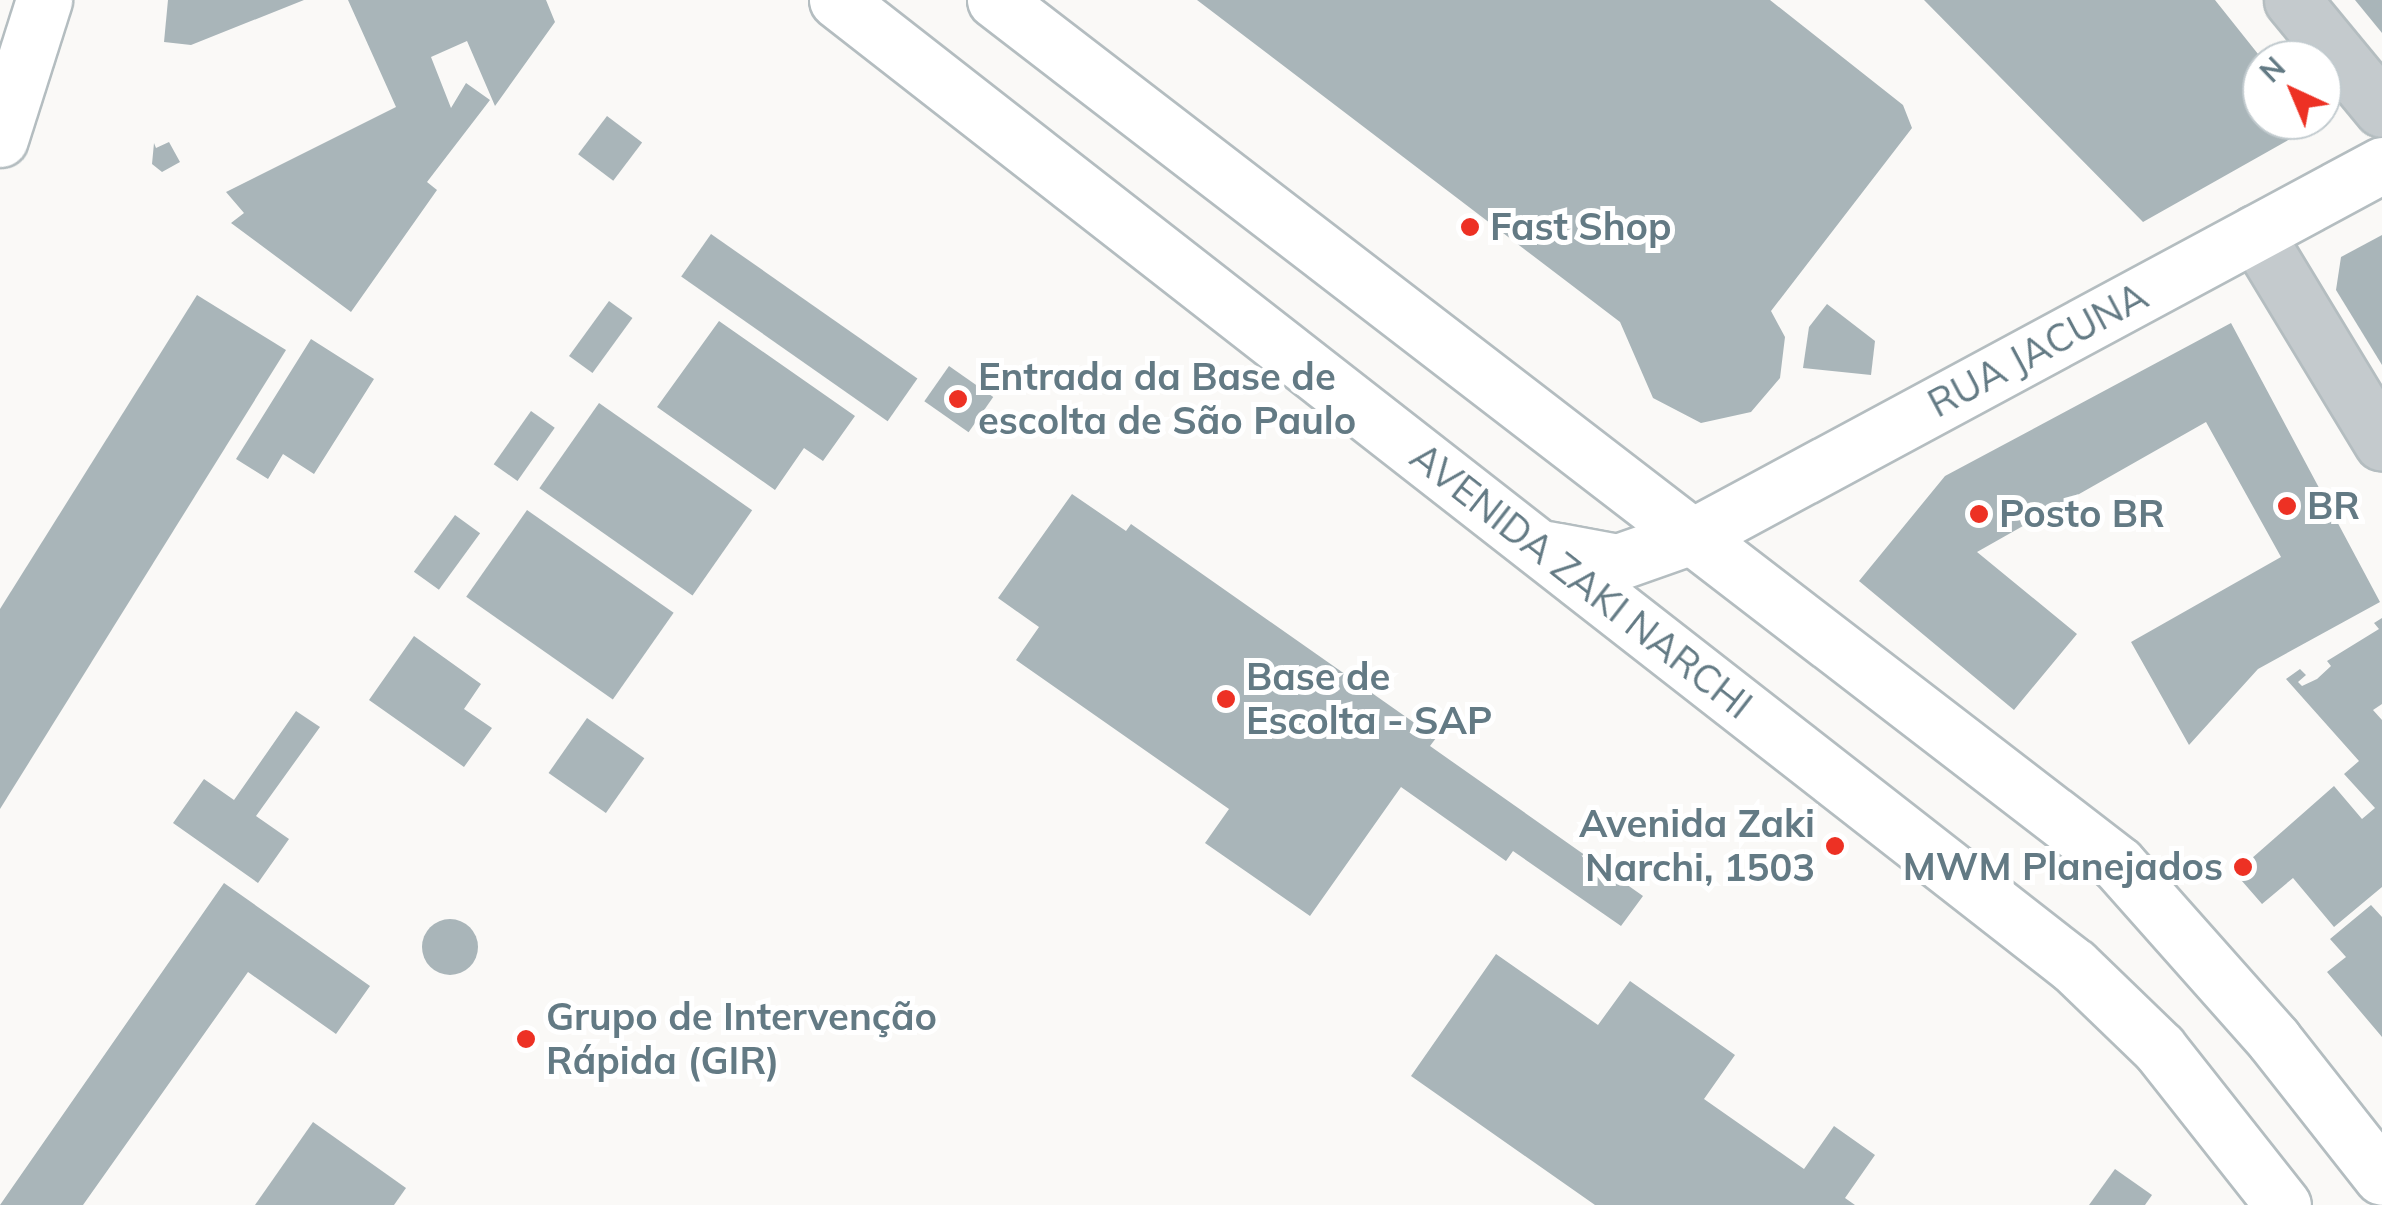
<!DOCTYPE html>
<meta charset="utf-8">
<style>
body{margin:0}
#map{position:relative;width:2382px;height:1205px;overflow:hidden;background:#faf9f7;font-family:Mulish,sans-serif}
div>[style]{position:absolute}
.building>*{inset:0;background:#a9b5b9;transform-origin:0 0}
.round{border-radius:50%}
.roads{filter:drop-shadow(2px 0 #b4bdc0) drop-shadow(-2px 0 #b4bdc0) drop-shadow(0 2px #b4bdc0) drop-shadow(0 -2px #b4bdc0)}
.minor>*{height:55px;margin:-27.5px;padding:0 27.5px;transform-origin:27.5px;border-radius:27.5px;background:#c4cacd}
.secondary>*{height:55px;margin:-27.5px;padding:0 27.5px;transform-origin:27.5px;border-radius:27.5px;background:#fff}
.primary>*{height:55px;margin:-27.5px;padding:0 27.5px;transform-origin:27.5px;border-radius:27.5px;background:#fff}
.dots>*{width:28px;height:28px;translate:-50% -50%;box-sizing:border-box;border:5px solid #fff;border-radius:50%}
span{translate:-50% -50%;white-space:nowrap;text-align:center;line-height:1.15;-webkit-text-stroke:10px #fff;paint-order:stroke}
.poi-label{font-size:38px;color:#637a84;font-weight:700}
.left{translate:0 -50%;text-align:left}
.right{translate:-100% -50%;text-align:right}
.street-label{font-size:38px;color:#637a84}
.north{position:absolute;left:2242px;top:40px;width:100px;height:100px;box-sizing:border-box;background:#fff;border:2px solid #c1cace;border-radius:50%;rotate:316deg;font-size:28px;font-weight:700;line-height:40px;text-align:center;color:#637a84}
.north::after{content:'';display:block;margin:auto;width:35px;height:45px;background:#ed3124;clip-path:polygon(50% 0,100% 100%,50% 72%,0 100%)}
</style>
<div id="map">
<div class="building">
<i style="clip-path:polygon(168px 0,304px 0,191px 45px,164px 42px)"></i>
<i style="clip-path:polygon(348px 0,546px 0,555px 22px,495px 106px,467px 41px,431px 57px,451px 108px,466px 83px,490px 100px,427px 182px,437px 190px,351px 312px,231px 223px,244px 213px,226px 192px,396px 107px)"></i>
<i style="clip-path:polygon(1197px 0,1770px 0,1903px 105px,1912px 128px,1771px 311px,1785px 337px,1780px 378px,1751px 412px,1701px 423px,1653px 398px,1620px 322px)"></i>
<i style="clip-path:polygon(1924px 0,2215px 0,2262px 59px,2262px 120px,2315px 125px,2143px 222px)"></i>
<i style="clip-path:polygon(2355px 0,2382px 0,2382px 33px)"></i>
<i style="left:607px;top:116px;width:44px;height:48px;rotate:37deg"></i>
<i style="clip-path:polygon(169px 142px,180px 162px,162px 172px,152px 164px,154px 143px,156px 148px)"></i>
<i style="left:711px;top:234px;width:252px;height:52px;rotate:35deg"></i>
<i style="clip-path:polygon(2382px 235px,2382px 365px,2336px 290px,2341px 257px)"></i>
<i style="clip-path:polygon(197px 295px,286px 350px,0 809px,0 609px)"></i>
<i style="left:609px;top:301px;width:29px;height:68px;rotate:36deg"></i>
<i style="clip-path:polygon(1827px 304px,1875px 341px,1871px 375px,1803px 368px,1809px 327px)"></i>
<i style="clip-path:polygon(719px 321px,855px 416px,823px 461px,804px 448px,775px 490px,657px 407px)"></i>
<i style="clip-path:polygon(2231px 323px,2380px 602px,2258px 669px,2189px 745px,2131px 642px,2281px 557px,2206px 422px,1977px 552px,2077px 634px,2014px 710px,1859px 581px,1945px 476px)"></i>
<i style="clip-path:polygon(311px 339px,374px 379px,314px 474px,283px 454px,268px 479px,236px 459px)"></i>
<i style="left:949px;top:366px;width:54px;height:43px;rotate:35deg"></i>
<i style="left:599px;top:403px;width:187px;height:104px;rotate:35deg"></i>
<i style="left:531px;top:411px;width:29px;height:65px;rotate:35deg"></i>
<i style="clip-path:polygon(1072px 494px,1126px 531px,1131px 524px,1436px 738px,1430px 746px,1643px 896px,1621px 926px,1513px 851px,1506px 861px,1401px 787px,1310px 916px,1205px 843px,1229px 809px,1016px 660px,1039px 627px,998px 598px)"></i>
<i style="left:527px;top:510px;width:179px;height:106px;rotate:35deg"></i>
<i style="left:455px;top:515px;width:31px;height:70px;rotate:36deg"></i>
<i style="clip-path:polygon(2382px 618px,2382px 704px,2373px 710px,2382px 720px,2382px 887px,2334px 927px,2293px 878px,2262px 904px,2235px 873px,2334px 786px,2362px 819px,2375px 808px,2344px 774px,2359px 761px,2286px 679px,2300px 669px,2306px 675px,2298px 682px,2302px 686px,2317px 679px,2331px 666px,2327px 661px,2379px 629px,2374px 623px)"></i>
<i style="clip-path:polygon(414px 636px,481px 684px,464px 709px,492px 728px,464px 767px,369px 700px)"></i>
<i style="clip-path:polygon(296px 711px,320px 727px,256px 816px,289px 839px,258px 883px,173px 823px,204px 779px,234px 800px)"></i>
<i style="left:587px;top:718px;width:70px;height:67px;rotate:35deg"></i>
<i style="clip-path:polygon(224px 883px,370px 986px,336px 1034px,248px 972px,83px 1205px,0 1205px)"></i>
<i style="clip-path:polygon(2371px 905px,2382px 917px,2382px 1037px,2327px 972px,2346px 957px,2330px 939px)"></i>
<i class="round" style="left:422px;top:919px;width:56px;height:56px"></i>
<i style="clip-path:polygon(1496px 954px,1598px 1025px,1630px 981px,1735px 1055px,1704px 1099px,1804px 1169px,1834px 1126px,1875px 1155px,1845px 1198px,1855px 1205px,1595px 1205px,1411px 1076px)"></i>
<i style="clip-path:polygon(313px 1122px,406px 1188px,394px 1205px,255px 1205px)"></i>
<i style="clip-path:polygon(2115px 1169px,2152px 1195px,2145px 1205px,2089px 1205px)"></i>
</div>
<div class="roads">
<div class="minor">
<i style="left:2292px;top:0;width:141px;rotate:50.5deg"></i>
<i style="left:2255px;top:233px;width:245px;rotate:58.8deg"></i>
</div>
<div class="secondary">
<i style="left:1695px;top:535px;width:780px;rotate:-28.31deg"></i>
</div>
<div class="primary">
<i style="left:837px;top:0;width:1569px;rotate:37.99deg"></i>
<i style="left:2074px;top:966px;width:118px;rotate:44deg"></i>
<i style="left:2159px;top:1048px;width:200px;rotate:51.7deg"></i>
<i style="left:995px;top:0;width:1417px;rotate:37.57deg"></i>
<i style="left:2118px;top:864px;width:235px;rotate:48.4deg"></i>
<i style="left:2274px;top:1040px;width:174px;rotate:51.8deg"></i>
<i style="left:0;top:139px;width:146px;rotate:-72.4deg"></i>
<i style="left:1547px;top:549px;width:72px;rotate:10.4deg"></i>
<i style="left:1618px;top:562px;width:82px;rotate:-19.3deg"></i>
</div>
</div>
<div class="dots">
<i style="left:1470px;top:227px;background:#ed3124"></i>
<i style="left:958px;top:399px;background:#ed3124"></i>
<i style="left:2287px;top:506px;background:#ed3124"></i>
<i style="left:1979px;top:514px;background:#ed3124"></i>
<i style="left:1226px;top:699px;background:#ed3124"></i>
<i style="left:1835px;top:846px;background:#ed3124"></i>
<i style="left:2243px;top:867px;background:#ed3124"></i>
<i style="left:526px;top:1039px;background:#ed3124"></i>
</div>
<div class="poi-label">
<span class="left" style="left:1490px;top:227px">Fast Shop</span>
<span class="left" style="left:978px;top:399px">Entrada da Base de<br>escolta de São Paulo</span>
<span class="left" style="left:2307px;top:506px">BR</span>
<span class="left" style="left:1999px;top:514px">Posto BR</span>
<span class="left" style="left:1246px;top:699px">Base de<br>Escolta - SAP</span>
<span class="right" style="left:1815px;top:846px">Avenida Zaki<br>Narchi, 1503</span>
<span class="right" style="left:2223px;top:867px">MWM Planejados</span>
<span class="left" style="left:546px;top:1039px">Grupo de Intervenção<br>Rápida (GIR)</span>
</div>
<div class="street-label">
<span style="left:2038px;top:350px;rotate:-28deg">RUA JACUNA</span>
<span style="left:1581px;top:581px;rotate:38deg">AVENIDA ZAKI NARCHI</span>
</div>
<div class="north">N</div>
</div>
